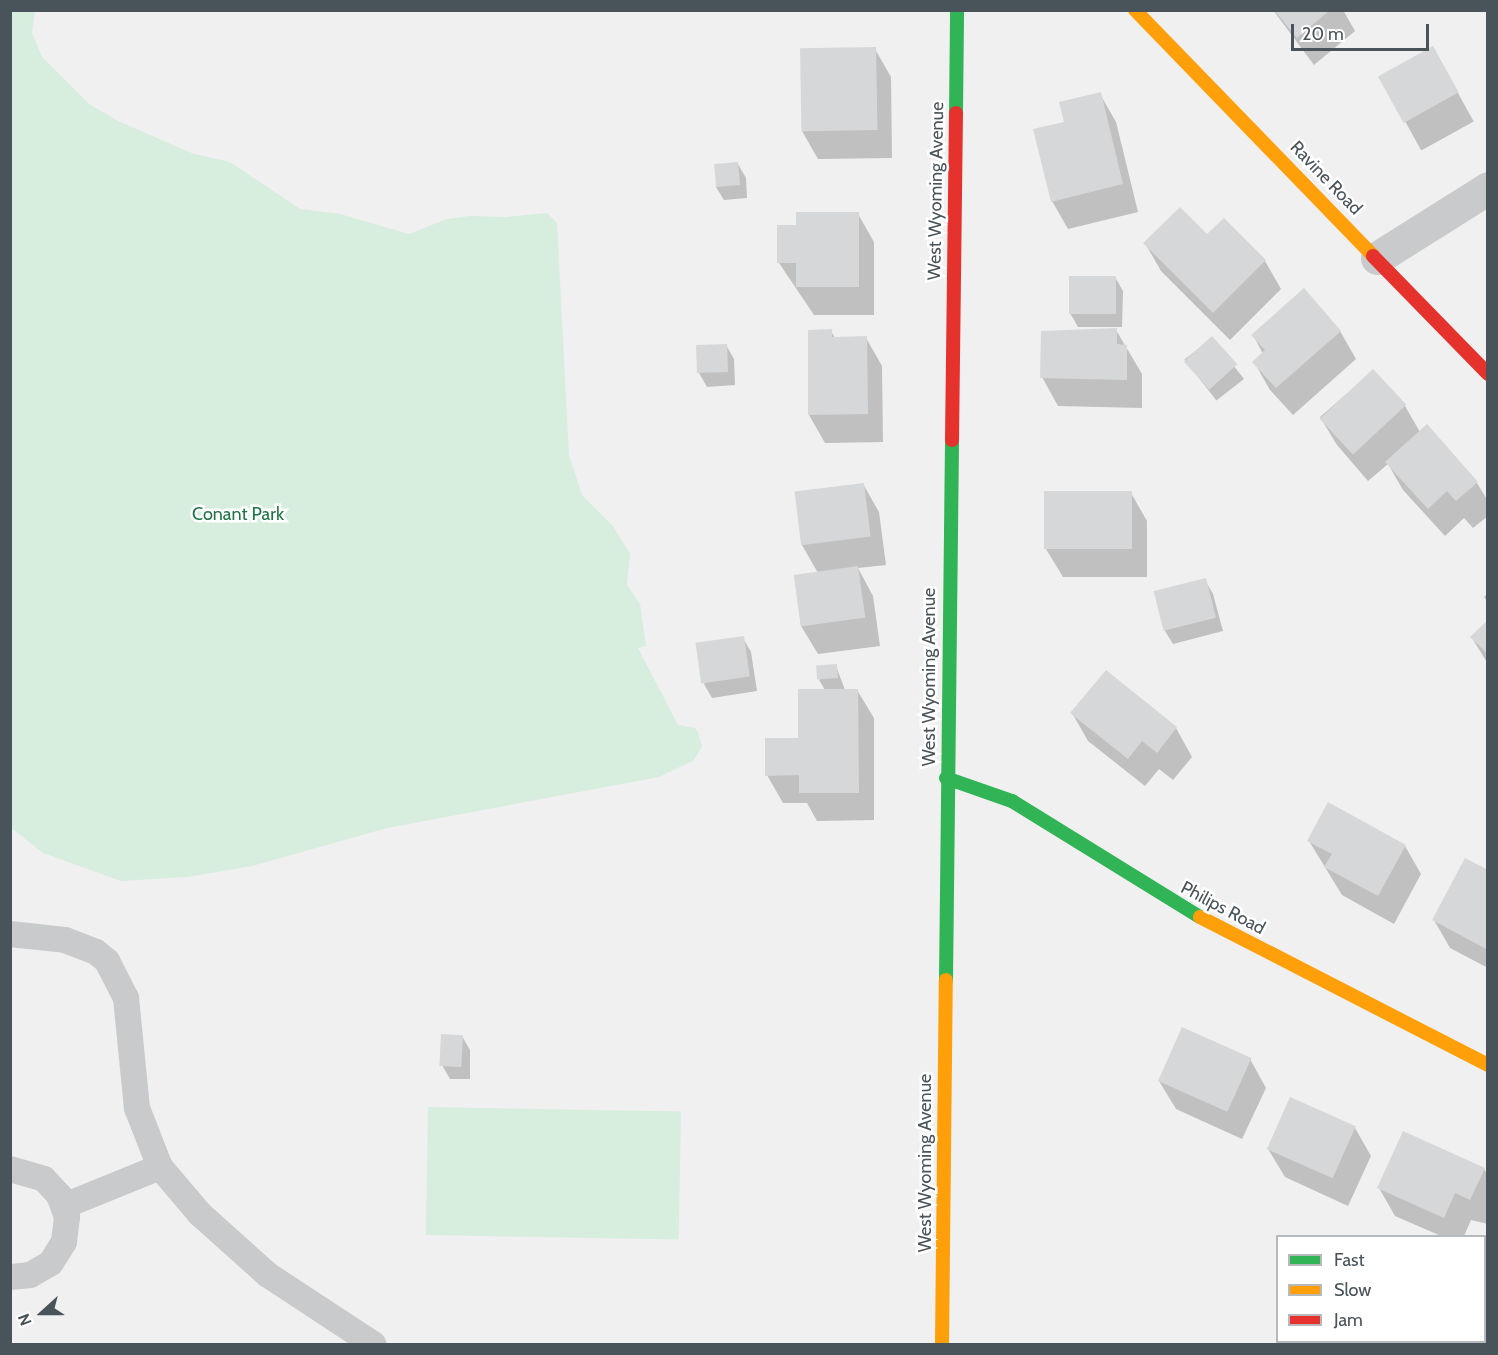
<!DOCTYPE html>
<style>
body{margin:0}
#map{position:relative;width:1498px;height:1355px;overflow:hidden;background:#f0f0f0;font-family:Cabin,sans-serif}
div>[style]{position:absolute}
.green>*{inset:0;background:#d7edde;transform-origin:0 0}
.shadow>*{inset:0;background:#0003;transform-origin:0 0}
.building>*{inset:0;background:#d6d7d8;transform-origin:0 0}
.lane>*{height:26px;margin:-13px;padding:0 13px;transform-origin:13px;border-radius:13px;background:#c8cacb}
.street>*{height:33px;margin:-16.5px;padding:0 16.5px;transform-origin:16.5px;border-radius:16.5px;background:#c8cacb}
.fast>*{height:14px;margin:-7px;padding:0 7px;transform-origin:7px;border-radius:7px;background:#30b455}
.slow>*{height:14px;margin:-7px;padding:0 7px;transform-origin:7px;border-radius:7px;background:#ff9f0a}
.jam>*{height:14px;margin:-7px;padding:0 7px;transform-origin:7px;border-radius:7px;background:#e5322d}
span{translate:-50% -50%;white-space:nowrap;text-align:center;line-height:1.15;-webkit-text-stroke:5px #fff;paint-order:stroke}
.street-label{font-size:18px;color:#49535a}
.park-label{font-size:18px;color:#227446}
.frame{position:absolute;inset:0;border:12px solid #49535a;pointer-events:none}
.legend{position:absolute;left:1276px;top:1235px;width:210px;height:108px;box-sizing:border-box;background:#fff;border:2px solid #b6babd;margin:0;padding:8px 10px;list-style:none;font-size:18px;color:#49535a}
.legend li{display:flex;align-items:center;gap:12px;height:30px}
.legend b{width:30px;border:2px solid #b6babd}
.north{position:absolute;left:12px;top:1283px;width:60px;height:60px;-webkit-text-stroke:4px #fff;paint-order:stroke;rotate:249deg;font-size:16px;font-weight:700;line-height:24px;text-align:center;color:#49535a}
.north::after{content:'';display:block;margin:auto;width:21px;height:27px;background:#49535a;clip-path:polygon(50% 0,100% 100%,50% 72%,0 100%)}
.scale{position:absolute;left:1291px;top:24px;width:138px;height:27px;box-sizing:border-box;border:3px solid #49535a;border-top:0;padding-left:8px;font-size:18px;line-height:21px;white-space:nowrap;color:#49535a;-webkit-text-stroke:4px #fff;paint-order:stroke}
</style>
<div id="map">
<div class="green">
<i style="clip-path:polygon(11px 10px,35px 11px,32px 33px,42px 57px,89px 104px,118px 121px,194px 154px,230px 162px,300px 209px,340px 214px,409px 234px,447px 219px,470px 216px,506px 217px,547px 213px,557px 223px,569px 455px,582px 495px,613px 526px,630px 554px,627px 585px,640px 604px,646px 646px,638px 648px,678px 725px,695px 728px,698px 732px,702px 746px,694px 760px,659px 777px,387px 828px,252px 866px,187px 877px,121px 881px,43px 853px,11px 828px)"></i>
<i style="left:428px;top:1107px;width:253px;height:128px;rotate:1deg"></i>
</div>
<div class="shadow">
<i style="clip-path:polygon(1273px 10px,1343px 10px,1355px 31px,1314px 65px)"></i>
<i style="left:1433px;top:48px;width:84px;height:60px;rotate:61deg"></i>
<i style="clip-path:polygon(875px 49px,891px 77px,892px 158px,818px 159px,802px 131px)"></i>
<i style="clip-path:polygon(1100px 94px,1116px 122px,1138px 212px,1068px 229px,1052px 201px,1066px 123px)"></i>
<i style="clip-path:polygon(738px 164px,746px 178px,747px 198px,724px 200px,716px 187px)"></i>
<i style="clip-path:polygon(858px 214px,874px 242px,874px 315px,814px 315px,779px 263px,779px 227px,798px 227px)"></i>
<i style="clip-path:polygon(1224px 220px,1265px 261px,1281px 289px,1230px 340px,1161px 271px,1145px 243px,1207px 236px)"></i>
<i style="clip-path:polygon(1115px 277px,1123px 291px,1122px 327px,1078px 327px,1070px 313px)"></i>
<i style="clip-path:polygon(1116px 330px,1142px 374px,1142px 408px,1058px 406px,1042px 377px)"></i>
<i style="clip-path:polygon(809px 331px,831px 331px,835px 338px,866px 338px,882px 366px,883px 442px,825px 443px,809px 415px)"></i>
<i style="clip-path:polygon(1340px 331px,1356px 359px,1293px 415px,1270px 390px,1254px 362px,1263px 354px,1253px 335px)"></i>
<i style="left:1212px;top:338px;width:52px;height:35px;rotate:52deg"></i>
<i style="clip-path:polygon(726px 345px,734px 359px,735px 385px,707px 387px,699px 373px)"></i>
<i style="clip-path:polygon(1373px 371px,1405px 406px,1420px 432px,1477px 483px,1488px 501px,1488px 516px,1473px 528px,1464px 518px,1445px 536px,1403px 490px,1388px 464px,1368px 481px,1337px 445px,1320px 417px)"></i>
<i style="clip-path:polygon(863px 484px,879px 512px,886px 565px,858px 568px,873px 596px,880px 646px,818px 654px,801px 626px,795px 576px,818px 573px,802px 545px)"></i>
<i style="clip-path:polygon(1131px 493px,1147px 521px,1147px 577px,1063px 577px,1046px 549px)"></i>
<i style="clip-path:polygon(1205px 580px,1213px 594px,1223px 631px,1173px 644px,1165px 631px,1155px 592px)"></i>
<i style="clip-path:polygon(1488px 593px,1488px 603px,1484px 597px)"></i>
<i style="clip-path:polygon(1488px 622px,1488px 664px,1472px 638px)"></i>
<i style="clip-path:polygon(743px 638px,751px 652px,757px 691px,712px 698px,704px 684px)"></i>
<i style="clip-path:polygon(836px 666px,845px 690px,857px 690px,874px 718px,874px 820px,817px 821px,807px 803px,783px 803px,767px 775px,800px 740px,825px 690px,819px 680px)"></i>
<i style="clip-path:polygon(1106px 672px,1176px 728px,1192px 757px,1173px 780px,1159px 769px,1145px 786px,1088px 741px,1072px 713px)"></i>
<i style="clip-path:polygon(1309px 841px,1405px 846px,1421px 874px,1394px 924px,1342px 895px)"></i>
<i style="clip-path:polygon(1488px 872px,1488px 968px,1450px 948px,1434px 920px)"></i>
<i style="clip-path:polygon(462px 1036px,470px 1050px,470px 1079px,450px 1079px,442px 1065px)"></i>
<i style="clip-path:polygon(1250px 1059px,1266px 1088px,1242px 1139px,1176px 1109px,1159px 1081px)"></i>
<i style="clip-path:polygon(1355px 1128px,1371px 1156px,1348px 1206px,1285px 1177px,1268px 1149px)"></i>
<i style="clip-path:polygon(1484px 1169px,1488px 1175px,1488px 1224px,1471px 1220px,1464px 1236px,1441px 1236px,1395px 1216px,1379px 1188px)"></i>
</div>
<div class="building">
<i style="clip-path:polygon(1274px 10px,1330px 10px,1297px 38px)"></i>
<i style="left:1433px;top:46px;width:53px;height:63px;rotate:61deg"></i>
<i style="left:876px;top:47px;width:83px;height:76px;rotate:89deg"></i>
<i style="clip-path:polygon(1101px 92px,1123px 184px,1051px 202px,1033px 129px,1064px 122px,1059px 102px)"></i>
<i style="left:738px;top:162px;width:23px;height:24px;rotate:85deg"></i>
<i style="clip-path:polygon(1180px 207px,1207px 234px,1224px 218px,1266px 260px,1213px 313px,1143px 243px)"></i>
<i style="clip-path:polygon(796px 212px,859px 212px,859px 287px,796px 287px,796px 263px,777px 263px,777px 225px,796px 225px)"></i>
<i style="left:1069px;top:276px;width:47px;height:38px"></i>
<i style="clip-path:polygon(1304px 288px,1341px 331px,1276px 388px,1252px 362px,1265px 350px,1251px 335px)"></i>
<i style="clip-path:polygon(1117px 328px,1117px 344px,1127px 345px,1127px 380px,1040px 378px,1041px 331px)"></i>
<i style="clip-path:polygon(832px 329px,832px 337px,867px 336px,868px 414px,808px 415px,808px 330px)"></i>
<i style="left:1212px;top:336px;width:38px;height:38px;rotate:48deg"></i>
<i style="left:727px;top:344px;width:28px;height:31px;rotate:88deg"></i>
<i style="left:1373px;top:369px;width:49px;height:73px;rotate:47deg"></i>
<i style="clip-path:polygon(1427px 424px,1478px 482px,1456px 501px,1447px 491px,1428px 509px,1385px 462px)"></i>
<i style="left:864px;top:483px;width:54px;height:70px;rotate:83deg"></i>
<i style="left:1132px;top:491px;width:58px;height:88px;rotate:90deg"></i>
<i style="left:858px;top:566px;width:52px;height:65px;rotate:82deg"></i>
<i style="left:1206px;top:578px;width:41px;height:54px;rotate:76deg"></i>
<i style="clip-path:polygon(1488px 620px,1488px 654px,1470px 637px)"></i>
<i style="left:744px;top:636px;width:41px;height:49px;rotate:82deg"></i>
<i style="left:837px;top:664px;width:14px;height:21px;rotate:86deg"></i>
<i style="clip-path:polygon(1106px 670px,1177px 727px,1157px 753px,1142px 741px,1128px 759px,1070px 713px)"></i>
<i style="clip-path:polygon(798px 689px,858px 689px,859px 793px,799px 793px,799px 775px,765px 776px,765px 738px,798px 738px)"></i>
<i style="clip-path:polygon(1328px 802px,1406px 845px,1378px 896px,1324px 867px,1332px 854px,1307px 841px)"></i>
<i style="clip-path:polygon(1465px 858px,1488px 870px,1488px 950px,1432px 920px)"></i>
<i style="left:1182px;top:1027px;width:76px;height:59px;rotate:24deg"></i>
<i style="left:441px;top:1034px;width:22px;height:32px;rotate:3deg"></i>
<i style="left:1290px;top:1097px;width:72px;height:57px;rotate:24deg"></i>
<i style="clip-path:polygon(1403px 1131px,1485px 1168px,1470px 1200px,1455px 1193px,1444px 1218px,1377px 1188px)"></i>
</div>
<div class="lane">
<i style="left:10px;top:934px;width:55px;rotate:6.2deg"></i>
<i style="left:65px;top:940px;width:33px;rotate:21deg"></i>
<i style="left:96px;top:952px;width:14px;rotate:39deg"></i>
<i style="left:107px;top:961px;width:42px;rotate:62.8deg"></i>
<i style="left:126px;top:998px;width:111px;rotate:84.3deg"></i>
<i style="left:137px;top:1108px;width:63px;rotate:68.7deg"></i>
<i style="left:160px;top:1167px;width:62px;rotate:49.6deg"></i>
<i style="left:200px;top:1214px;width:91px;rotate:41.9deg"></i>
<i style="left:268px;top:1275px;width:126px;rotate:33.3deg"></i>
<i style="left:10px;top:1169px;width:35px;rotate:16deg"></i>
<i style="left:44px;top:1179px;width:22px;rotate:47deg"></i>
<i style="left:59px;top:1195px;width:23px;rotate:70deg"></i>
<i style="left:67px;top:1217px;width:25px;rotate:97deg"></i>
<i style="left:64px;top:1242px;width:25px;rotate:122deg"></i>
<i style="left:51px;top:1263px;width:24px;rotate:150deg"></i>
<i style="left:30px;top:1275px;width:20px;rotate:174deg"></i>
<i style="left:64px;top:1206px;width:104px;rotate:-22.1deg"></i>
</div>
<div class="street">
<i style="left:1377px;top:258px;width:131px;rotate:-32.2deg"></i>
</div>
<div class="fast">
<i style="left:956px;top:113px;width:103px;rotate:-89.4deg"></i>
<i style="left:946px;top:778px;width:70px;rotate:19.2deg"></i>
<i style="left:1012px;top:801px;width:221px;rotate:31.7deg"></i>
<i style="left:946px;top:980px;width:540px;rotate:-89.36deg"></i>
</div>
<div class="slow">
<i style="left:1135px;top:10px;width:342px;rotate:45.9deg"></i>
<i style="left:1200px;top:917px;width:324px;rotate:27.2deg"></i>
<i style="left:942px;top:1344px;width:364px;rotate:-89.4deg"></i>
</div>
<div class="jam">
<i style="left:1373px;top:256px;width:165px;rotate:45.7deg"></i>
<i style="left:952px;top:440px;width:327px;rotate:-89.3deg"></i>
</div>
<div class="street-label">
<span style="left:1326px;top:178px;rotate:46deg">Ravine Road</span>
<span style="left:936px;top:191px;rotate:-89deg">West Wyoming Avenue</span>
<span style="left:929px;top:677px;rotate:-90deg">West Wyoming Avenue</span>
<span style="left:1223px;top:908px;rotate:28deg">Philips Road</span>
<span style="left:925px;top:1163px;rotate:-90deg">West Wyoming Avenue</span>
</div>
<div class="park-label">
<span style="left:238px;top:514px">Conant Park</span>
</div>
<div class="frame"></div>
<ul class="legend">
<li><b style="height:8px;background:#30b455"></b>Fast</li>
<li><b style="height:8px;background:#ff9f0a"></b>Slow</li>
<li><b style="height:8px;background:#e5322d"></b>Jam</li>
</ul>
<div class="north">N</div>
<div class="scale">20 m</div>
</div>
